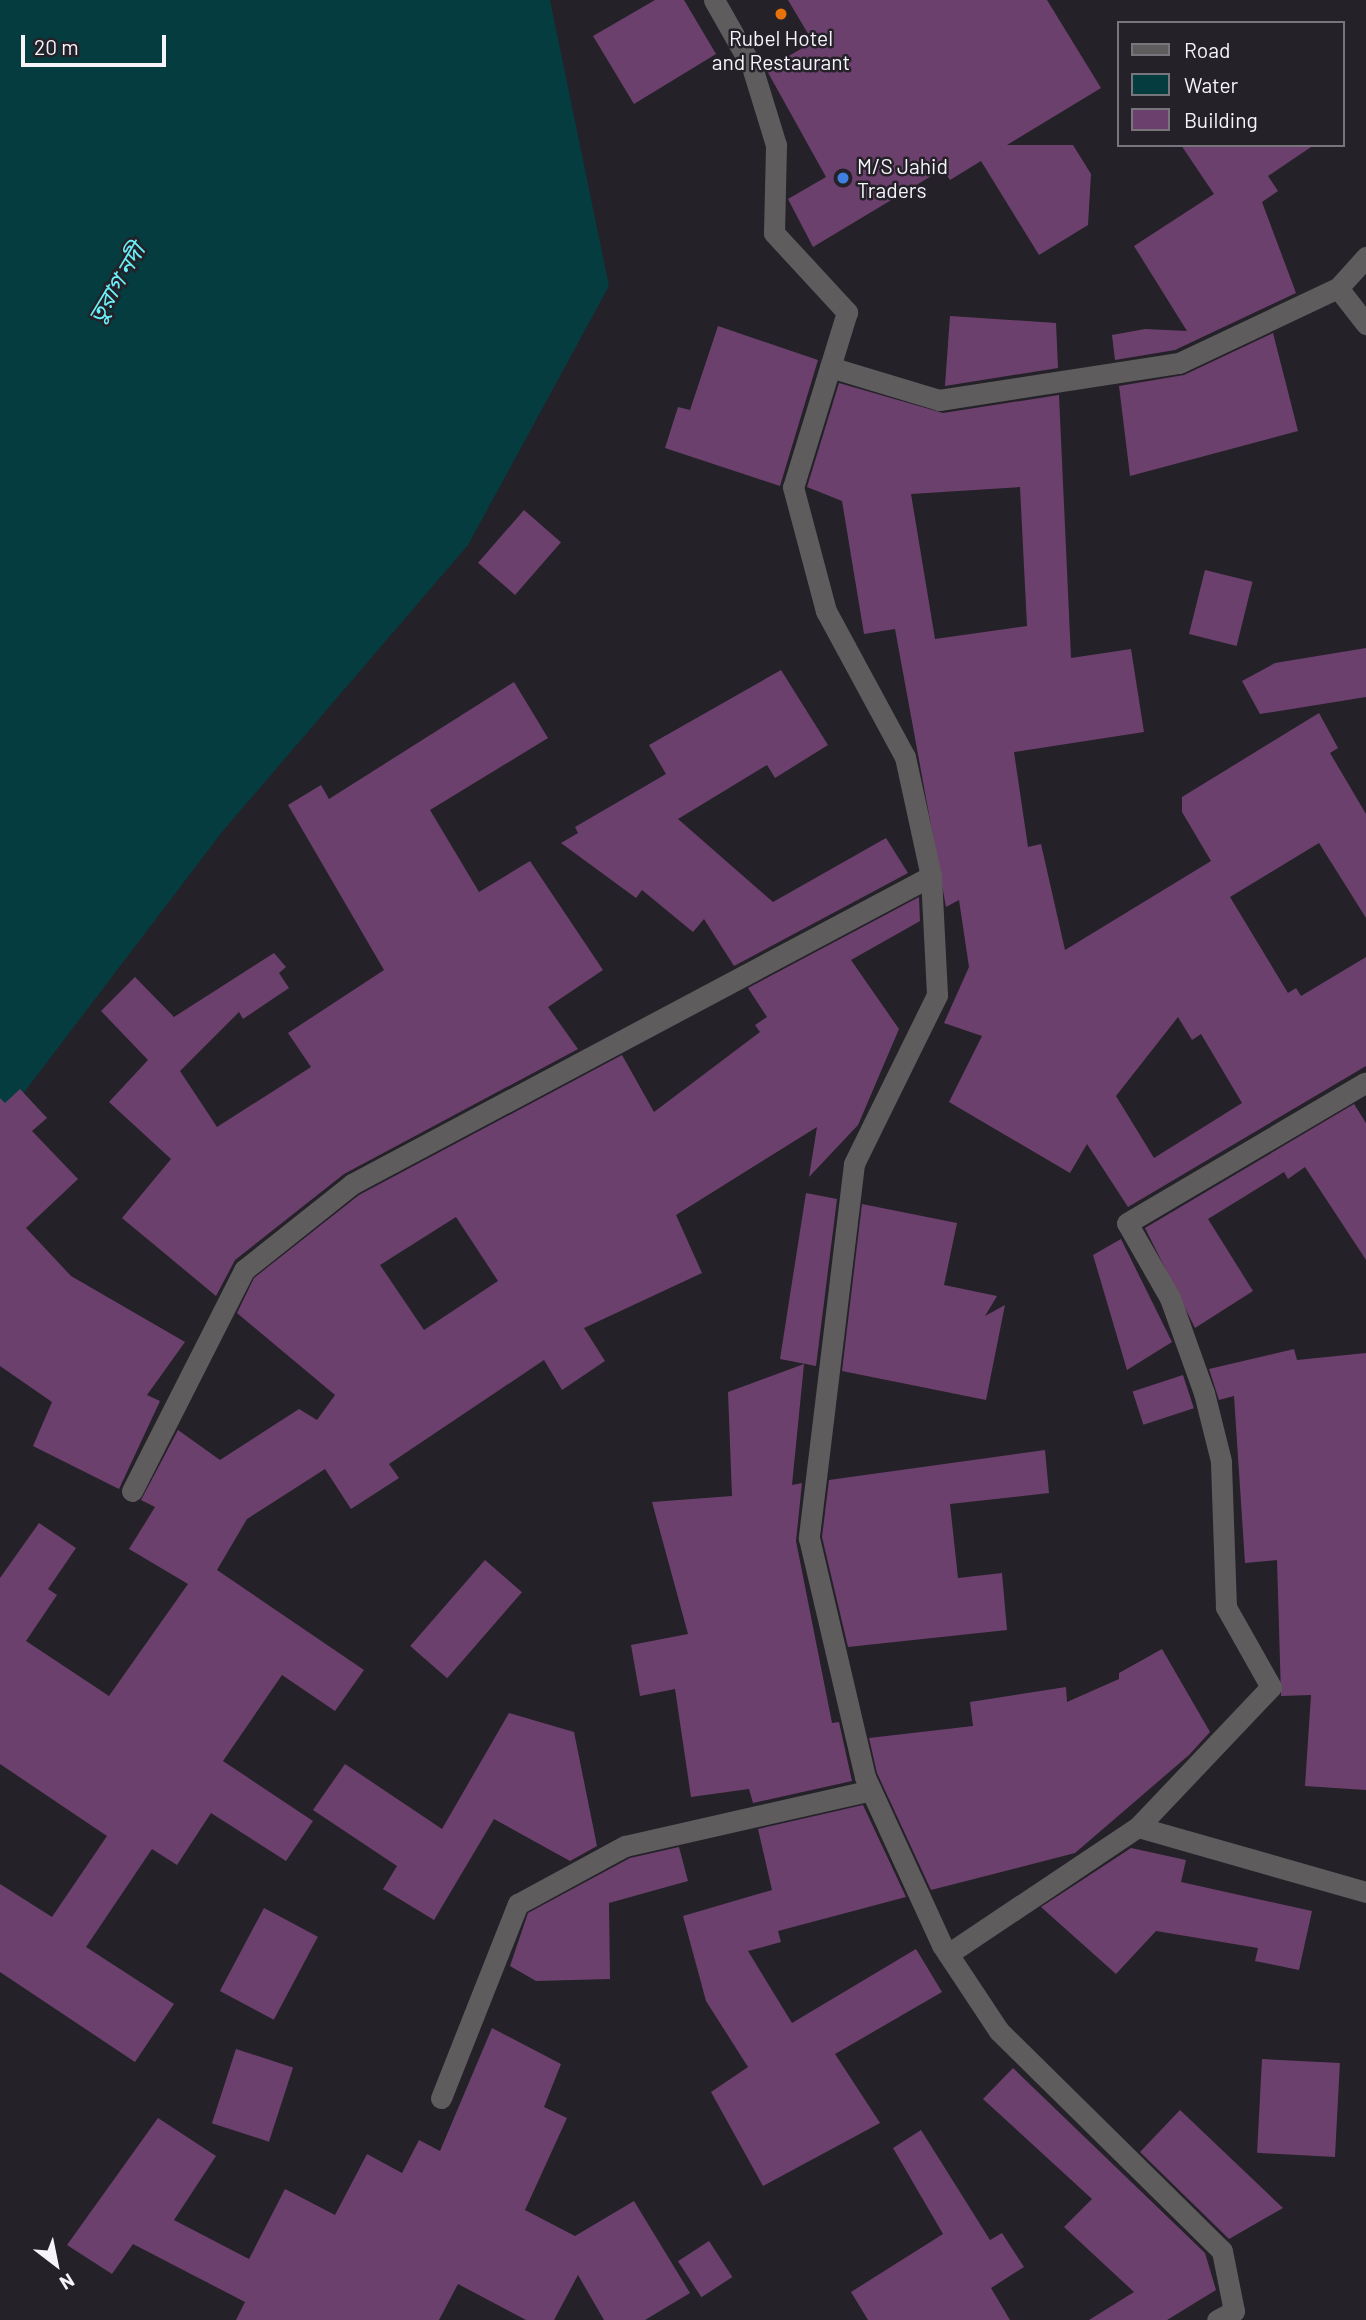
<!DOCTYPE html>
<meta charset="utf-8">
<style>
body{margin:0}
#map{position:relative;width:1366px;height:2320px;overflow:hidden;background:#242129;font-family:Barlow,"Noto Sans Bengali",sans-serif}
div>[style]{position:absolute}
.water>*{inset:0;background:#053c3f}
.building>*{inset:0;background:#6c406c;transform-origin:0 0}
.street>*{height:21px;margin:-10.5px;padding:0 10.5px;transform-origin:10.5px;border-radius:10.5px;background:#5f5c5e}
.dots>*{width:19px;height:19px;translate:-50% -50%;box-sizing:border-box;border:4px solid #242129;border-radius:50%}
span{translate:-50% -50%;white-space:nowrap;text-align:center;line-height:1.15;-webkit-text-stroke:5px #242129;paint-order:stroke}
.poi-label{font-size:21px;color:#f6f4f9}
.left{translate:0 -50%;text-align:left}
.water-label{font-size:23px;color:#69f1f9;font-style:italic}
.legend{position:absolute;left:1117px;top:21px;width:228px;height:126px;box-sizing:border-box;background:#242129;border:2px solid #78757c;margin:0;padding:9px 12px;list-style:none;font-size:21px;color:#f6f4f9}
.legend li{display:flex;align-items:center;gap:14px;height:35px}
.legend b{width:35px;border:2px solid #78757c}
.north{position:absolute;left:21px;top:2229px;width:70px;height:70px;-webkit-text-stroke:5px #242129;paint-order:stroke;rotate:148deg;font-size:19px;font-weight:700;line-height:28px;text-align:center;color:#f6f4f9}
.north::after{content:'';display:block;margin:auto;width:24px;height:32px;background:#f6f4f9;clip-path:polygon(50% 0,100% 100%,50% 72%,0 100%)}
.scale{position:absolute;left:21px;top:35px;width:145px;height:32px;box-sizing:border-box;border:4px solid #f6f4f9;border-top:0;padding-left:9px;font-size:21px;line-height:24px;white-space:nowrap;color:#f6f4f9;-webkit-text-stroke:5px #242129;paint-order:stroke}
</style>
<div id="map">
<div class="water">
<i style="clip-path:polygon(0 0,550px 0,609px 286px,468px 545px,222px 832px,0 1124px)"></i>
</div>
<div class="building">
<i style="clip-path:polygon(655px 0,684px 0,716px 54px,634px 104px,593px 36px)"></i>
<i style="clip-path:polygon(788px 0,1047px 0,1101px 88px,1007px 145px,1073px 145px,1091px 174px,1088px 225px,1039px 255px,981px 161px,950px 180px,943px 169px,813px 247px,788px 199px,826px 177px,766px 69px,813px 42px)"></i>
<i style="clip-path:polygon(1181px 145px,1314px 145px,1268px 176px,1278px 191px,1262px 202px,1296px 293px,1175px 350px,1115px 360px,1112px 335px,1145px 329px,1187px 331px,1134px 246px,1214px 194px)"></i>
<i style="clip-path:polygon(950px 316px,1056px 323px,1058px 368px,945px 386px)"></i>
<i style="clip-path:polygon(718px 326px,818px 360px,780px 486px,665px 448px,678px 407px,690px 410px)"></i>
<i style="clip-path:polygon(1273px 333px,1298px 431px,1130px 476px,1119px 386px,1184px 375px)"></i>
<i style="clip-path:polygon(evenodd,839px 383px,943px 413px,1059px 395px,1071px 658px,1131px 649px,1144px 732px,1014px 752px,1028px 847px,1041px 844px,1065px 950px,1211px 861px,1182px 812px,1182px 797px,1319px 713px,1338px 748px,1330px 753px,1366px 814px,1366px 918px,1319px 843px,1230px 897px,1288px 993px,1296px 988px,1301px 996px,1366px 957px,1366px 1066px,1128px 1207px,1087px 1144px,1070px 1173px,949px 1102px,982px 1036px,944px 1023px,969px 967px,959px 900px,946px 907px,895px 629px,864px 634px,842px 501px,807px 487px,839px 383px,1020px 487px,1027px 626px,935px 639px,911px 494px,1020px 487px,839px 383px,1178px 1017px,1192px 1040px,1201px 1034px,1242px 1103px,1154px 1158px,1116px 1096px,1178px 1017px)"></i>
<i style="left:524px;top:510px;width:49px;height:70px;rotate:41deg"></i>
<i style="left:1205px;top:570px;width:49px;height:66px;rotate:14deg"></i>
<i style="clip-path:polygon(1366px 648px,1366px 697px,1260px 714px,1242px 681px,1275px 663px)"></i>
<i style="clip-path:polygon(781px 670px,828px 745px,775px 778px,767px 765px,678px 819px,773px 902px,886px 838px,908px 873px,734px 966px,704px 919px,693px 932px,642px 890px,636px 898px,561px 843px,578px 833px,575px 827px,666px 774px,649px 745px)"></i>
<i style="clip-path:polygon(514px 682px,548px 738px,430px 810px,479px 892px,530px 861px,603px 970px,548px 1007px,578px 1049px,344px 1174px,235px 1260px,216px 1296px,122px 1218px,171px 1159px,109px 1102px,148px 1060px,101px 1011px,135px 977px,174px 1017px,274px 953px,286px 967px,279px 973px,289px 988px,243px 1019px,239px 1012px,180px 1071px,217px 1127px,311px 1067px,288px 1033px,384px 970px,288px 805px,321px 785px,329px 799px)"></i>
<i style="clip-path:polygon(evenodd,919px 897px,920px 921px,851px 960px,899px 1029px,858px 1125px,809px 1177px,817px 1127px,676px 1215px,702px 1273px,584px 1328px,605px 1361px,562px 1390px,544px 1360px,389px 1464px,399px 1478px,351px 1509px,325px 1469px,247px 1519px,217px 1570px,364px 1670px,335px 1711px,282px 1675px,223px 1761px,313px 1821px,286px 1861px,211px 1813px,177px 1865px,152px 1849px,86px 1947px,174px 2004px,135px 2062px,0 1972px,0 1884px,52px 1917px,107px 1836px,0 1764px,0 1578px,39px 1523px,76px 1548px,48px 1589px,57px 1595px,26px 1641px,109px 1696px,188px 1584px,129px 1549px,155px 1507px,141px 1500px,178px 1430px,220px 1460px,299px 1409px,317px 1420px,335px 1395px,237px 1313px,254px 1278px,359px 1195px,622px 1055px,654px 1112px,760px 1032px,755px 1025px,767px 1017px,748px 988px,919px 897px,456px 1217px,498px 1281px,424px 1330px,380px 1265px,456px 1217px)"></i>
<i style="clip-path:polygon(20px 1089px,47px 1118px,32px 1131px,78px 1179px,26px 1228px,71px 1276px,185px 1342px,147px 1395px,160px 1401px,119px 1489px,33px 1446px,52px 1402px,0 1366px,0 1098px,5px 1103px)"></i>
<i style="clip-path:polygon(1354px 1104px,1366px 1123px,1366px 1260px,1305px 1167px,1288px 1179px,1284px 1172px,1208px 1219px,1253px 1291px,1195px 1328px,1145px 1228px)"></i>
<i style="clip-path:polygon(806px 1193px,837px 1199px,816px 1366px,780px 1359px)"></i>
<i style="clip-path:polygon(862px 1204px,957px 1223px,944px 1285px,997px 1296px,985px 1316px,1005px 1305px,986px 1400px,842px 1371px)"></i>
<i style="clip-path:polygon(1121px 1239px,1172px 1342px,1127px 1370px,1093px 1255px)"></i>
<i style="clip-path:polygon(1294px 1349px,1297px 1360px,1366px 1353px,1366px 1790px,1305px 1786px,1311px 1695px,1281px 1696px,1277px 1560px,1245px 1563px,1234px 1396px,1219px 1400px,1209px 1369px)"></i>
<i style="clip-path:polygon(804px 1364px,792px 1485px,802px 1483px,796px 1541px,832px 1723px,839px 1722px,852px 1781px,753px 1803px,749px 1789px,691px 1797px,675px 1689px,640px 1696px,631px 1645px,688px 1634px,652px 1502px,732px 1496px,728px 1392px)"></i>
<i style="left:1183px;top:1375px;width:35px;height:53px;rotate:72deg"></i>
<i style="clip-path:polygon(1045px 1450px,1049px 1493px,950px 1504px,958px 1578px,1002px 1573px,1007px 1630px,848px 1647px,822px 1537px,829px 1480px)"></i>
<i style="left:485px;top:1560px;width:49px;height:114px;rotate:41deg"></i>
<i style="clip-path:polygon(1162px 1649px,1210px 1732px,1189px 1755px,1075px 1853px,931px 1890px,877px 1773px,869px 1738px,973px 1726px,970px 1702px,1066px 1687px,1067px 1702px,1119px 1679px,1119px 1673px)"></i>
<i style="clip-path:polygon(509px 1713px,574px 1732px,597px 1846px,570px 1861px,494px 1819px,434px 1920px,383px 1889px,397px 1866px,313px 1810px,345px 1764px,442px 1829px)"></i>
<i style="clip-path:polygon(863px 1805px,906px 1897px,778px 1931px,781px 1942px,748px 1951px,792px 2023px,916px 1949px,942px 1992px,835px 2054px,880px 2123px,763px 2186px,711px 2092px,748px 2067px,706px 2001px,683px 1916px,772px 1890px,758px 1829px)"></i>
<i style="clip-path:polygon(679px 1847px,688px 1881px,609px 1903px,610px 1979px,536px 1981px,510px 1966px,528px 1913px,630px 1858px)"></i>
<i style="clip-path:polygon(1131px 1848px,1186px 1860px,1181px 1882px,1312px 1911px,1299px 1970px,1255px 1961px,1258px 1948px,1156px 1931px,1116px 1974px,1041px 1907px)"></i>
<i style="left:264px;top:1908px;width:61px;height:94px;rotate:28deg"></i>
<i style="clip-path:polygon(492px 2028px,561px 2064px,544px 2107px,567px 2118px,525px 2210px,575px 2236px,634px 2201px,690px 2293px,645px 2320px,604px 2320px,578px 2275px,554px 2320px,526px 2320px,458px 2284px,439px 2320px,236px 2320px,245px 2302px,133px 2244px,112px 2274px,67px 2245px,158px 2118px,216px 2156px,174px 2220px,249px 2259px,285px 2189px,335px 2215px,367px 2154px,402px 2173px,419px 2140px,440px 2151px)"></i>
<i style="left:236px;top:2049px;width:60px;height:78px;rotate:18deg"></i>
<i style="left:1262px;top:2059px;width:78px;height:94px;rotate:3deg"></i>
<i style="clip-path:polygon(1013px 2068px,1205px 2253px,1216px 2290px,1167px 2320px,1089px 2320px,1134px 2292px,1064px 2227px,1092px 2199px,983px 2099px)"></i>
<i style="clip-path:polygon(1180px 2110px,1283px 2208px,1229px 2239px,1140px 2152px)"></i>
<i style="clip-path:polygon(921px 2130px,990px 2240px,1002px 2233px,1024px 2267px,991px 2288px,1010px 2320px,868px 2320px,851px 2292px,943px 2234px,893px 2148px)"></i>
<i style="left:709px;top:2241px;width:43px;height:37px;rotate:57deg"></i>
</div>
<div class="street">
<i style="left:714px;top:0;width:77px;rotate:60.4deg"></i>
<i style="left:752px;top:67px;width:82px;rotate:72.9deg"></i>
<i style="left:776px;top:145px;width:88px;rotate:91.3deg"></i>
<i style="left:774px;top:233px;width:108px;rotate:47.3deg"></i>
<i style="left:847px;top:312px;width:183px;rotate:107.1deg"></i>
<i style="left:793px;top:487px;width:128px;rotate:75.1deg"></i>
<i style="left:826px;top:611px;width:166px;rotate:61.6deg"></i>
<i style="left:905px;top:757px;width:122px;rotate:77.7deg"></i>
<i style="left:931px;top:876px;width:119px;rotate:87.1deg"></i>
<i style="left:937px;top:995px;width:188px;rotate:116.2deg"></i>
<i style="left:854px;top:1164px;width:377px;rotate:96.9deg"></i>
<i style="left:809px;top:1538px;width:245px;rotate:76.8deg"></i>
<i style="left:865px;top:1777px;width:185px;rotate:65.4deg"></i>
<i style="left:942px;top:1945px;width:103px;rotate:56.5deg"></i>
<i style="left:999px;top:2031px;width:313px;rotate:44.6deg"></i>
<i style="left:1222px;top:2251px;width:61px;rotate:78.7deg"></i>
<i style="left:1234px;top:2311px;width:19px;rotate:152deg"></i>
<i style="left:1338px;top:288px;width:46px;rotate:52.1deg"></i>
<i style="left:830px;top:367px;width:114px;rotate:16.8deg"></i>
<i style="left:939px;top:400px;width:243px;rotate:-8.8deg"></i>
<i style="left:1179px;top:363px;width:176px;rotate:-25.3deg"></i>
<i style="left:1338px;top:288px;width:42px;rotate:-47.9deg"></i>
<i style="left:132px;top:1491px;width:248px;rotate:-63.1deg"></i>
<i style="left:244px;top:1270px;width:138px;rotate:-38.5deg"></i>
<i style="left:352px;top:1184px;width:656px;rotate:-28.01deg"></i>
<i style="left:1138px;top:1827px;width:193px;rotate:-46.5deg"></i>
<i style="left:1271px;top:1687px;width:92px;rotate:-119.4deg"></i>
<i style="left:1226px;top:1607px;width:146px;rotate:-92deg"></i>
<i style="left:1221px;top:1461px;width:70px;rotate:-104deg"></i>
<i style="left:1204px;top:1393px;width:101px;rotate:-109.7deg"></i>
<i style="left:1170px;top:1298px;width:86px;rotate:-119.8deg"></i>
<i style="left:1127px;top:1223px;width:277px;rotate:-30.5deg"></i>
<i style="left:948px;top:1954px;width:229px;rotate:-33.8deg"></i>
<i style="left:1138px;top:1827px;width:237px;rotate:15.9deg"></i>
<i style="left:441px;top:2098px;width:209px;rotate:-68.4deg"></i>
<i style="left:518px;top:1904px;width:122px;rotate:-28.5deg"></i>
<i style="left:625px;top:1846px;width:252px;rotate:-12.8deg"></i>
</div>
<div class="dots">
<i style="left:781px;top:14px;background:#e8710a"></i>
<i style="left:843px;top:178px;background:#3f7fe0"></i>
</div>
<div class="poi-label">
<span style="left:781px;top:50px">Rubel Hotel<br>and Restaurant</span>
<span class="left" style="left:857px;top:178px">M/S Jahid<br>Traders</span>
</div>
<div class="water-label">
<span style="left:116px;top:283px;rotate:-59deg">তুরাগ নদী</span>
</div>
<ul class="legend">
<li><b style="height:9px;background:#5f5c5e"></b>Road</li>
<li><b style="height:19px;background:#053c3f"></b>Water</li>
<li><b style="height:19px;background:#6c406c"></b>Building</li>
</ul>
<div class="north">N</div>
<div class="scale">20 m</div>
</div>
